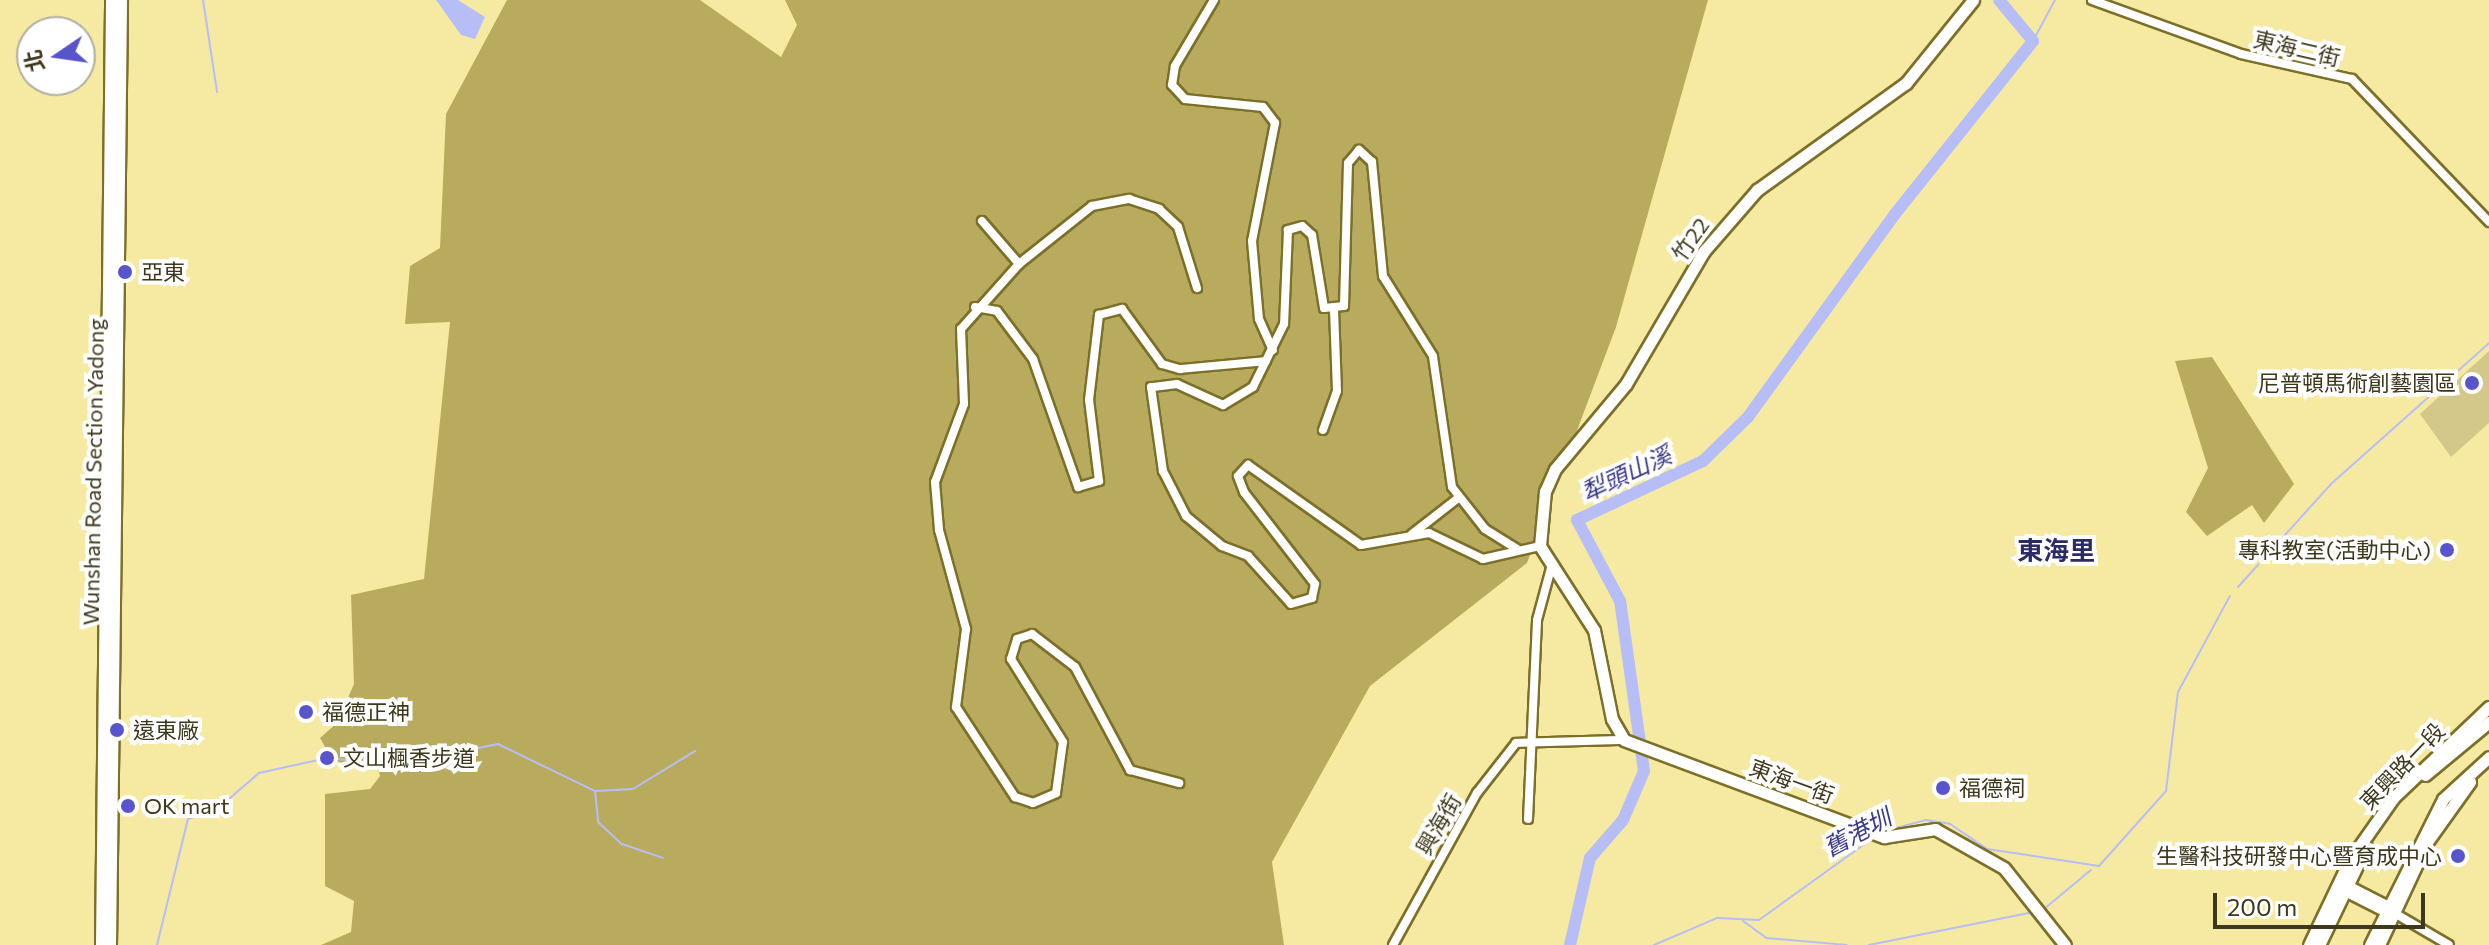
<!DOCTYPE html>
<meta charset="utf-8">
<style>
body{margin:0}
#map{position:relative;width:2489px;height:945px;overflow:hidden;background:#f6eaa2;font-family:Commissioner,"Noto Sans TC",sans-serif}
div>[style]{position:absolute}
.green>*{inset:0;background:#d3c889}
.forest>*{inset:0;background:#b9ab5d}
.water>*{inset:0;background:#b7bef7}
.stream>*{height:2px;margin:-1px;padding:0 1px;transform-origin:1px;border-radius:1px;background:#b7bef7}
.river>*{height:12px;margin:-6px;padding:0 6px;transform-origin:6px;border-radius:6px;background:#b7bef7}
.roads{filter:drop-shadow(2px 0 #7c7029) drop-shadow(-2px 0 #7c7029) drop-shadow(0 2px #7c7029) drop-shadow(0 -2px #7c7029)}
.street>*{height:8px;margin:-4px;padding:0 4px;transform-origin:4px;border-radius:4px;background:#fff}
.secondary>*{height:11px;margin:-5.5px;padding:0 5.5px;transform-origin:5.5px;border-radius:5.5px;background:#fff}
.dots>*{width:22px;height:22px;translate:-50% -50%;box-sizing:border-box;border:4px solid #fff;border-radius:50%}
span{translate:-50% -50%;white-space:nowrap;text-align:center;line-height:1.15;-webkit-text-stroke:8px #fff;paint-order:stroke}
.street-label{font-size:22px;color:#3d381b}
.poi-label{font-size:22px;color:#3d381b}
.left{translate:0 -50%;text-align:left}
.right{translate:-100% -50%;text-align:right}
.water-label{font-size:24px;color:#3a3989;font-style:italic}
.quarter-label{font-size:26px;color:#2b2b65;font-weight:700}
.north{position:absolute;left:16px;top:16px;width:80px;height:80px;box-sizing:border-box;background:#fff;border:2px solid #b1afa4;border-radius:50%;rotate:257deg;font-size:22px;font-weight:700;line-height:32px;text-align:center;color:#3d381b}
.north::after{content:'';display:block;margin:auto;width:28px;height:36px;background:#5754cc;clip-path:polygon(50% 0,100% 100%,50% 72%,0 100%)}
.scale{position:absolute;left:2213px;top:893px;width:212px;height:36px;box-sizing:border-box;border:4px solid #3d381b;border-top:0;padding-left:10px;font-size:24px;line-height:28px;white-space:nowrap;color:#3d381b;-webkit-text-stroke:6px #fff;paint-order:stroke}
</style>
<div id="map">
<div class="green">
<i style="clip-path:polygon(2489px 351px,2489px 423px,2451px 457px,2420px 414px)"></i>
</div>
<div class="forest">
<i style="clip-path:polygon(507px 0,700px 0,781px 57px,797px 25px,785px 0,1708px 0,1616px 327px,1527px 563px,1370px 686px,1272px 862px,1284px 945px,321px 945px,351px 932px,354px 901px,325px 886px,325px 794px,370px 789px,380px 776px,375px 756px,351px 767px,332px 759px,320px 738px,337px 723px,354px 684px,351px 595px,424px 579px,450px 322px,405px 324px,410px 266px,440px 248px,446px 114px)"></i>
<i style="clip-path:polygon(2212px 357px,2294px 484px,2264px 523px,2252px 505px,2207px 536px,2186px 512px,2208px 468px,2175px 361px)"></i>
</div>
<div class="water">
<i style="clip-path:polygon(436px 0,458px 0,485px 17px,475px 39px,461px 35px)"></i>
</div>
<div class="stream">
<i style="left:203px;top:0;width:93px;rotate:81.3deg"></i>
<i style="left:2033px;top:41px;width:47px;rotate:-61.8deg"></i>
<i style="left:2238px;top:587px;width:139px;rotate:-47.9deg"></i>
<i style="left:2331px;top:484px;width:212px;rotate:-41.7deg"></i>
<i style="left:595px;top:791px;width:31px;rotate:84deg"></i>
<i style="left:598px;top:822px;width:33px;rotate:43deg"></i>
<i style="left:622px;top:844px;width:43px;rotate:18.9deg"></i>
<i style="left:1885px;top:831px;width:42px;rotate:-15deg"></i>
<i style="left:1926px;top:820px;width:24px;rotate:9deg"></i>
<i style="left:1950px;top:824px;width:45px;rotate:34deg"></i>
<i style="left:1987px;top:849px;width:113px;rotate:8.6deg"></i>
<i style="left:2099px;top:866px;width:101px;rotate:-48.2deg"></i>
<i style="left:2166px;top:791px;width:100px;rotate:-83.1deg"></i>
<i style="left:2178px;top:692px;width:109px;rotate:-61.6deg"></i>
<i style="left:2044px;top:909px;width:61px;rotate:-39.7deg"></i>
<i style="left:1743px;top:921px;width:29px;rotate:36deg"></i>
<i style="left:1766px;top:938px;width:81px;rotate:4.9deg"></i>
<i style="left:157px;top:945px;width:130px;rotate:-76.2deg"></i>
<i style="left:188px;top:819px;width:28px;rotate:-17deg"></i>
<i style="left:215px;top:811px;width:58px;rotate:-40.8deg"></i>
<i style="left:259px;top:773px;width:70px;rotate:-12.4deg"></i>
<i style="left:327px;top:758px;width:69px;rotate:5.8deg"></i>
<i style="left:396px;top:765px;width:104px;rotate:-11.6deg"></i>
<i style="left:498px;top:744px;width:108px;rotate:25.9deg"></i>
<i style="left:595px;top:791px;width:38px;rotate:-3deg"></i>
<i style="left:633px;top:789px;width:73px;rotate:-31.5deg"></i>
<i style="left:1654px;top:945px;width:69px;rotate:-23.2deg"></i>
<i style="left:1717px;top:918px;width:42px;rotate:2.7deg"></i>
<i style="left:1759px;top:920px;width:140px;rotate:-35.7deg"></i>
<i style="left:1869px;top:945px;width:168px;rotate:-11.3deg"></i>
</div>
<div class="river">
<i style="left:1570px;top:945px;width:89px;rotate:-77.1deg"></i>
<i style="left:1590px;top:858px;width:50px;rotate:-49deg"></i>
<i style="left:1623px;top:820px;width:53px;rotate:-66.8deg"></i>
<i style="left:1644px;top:771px;width:172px;rotate:-98deg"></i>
<i style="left:1620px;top:601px;width:92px;rotate:-118deg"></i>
<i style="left:1577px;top:520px;width:139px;rotate:-25.1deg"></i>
<i style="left:1703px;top:461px;width:63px;rotate:-44.4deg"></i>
<i style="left:1748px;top:417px;width:251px;rotate:-54.1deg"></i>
<i style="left:1895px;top:214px;width:221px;rotate:-51.4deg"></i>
<i style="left:2033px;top:41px;width:53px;rotate:-129.7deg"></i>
</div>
<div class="roads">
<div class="street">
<i style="left:1214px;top:0;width:77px;rotate:120.6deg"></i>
<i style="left:1175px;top:66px;width:19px;rotate:99deg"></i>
<i style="left:1172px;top:85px;width:19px;rotate:47deg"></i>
<i style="left:1185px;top:99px;width:78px;rotate:5.9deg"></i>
<i style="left:1263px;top:107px;width:20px;rotate:53deg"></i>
<i style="left:1275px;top:123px;width:120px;rotate:101deg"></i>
<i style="left:1252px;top:241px;width:78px;rotate:84.9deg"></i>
<i style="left:1259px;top:319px;width:34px;rotate:66deg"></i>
<i style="left:2092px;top:0;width:158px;rotate:19.9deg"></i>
<i style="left:2241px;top:54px;width:114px;rotate:12.7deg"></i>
<i style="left:2352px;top:79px;width:198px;rotate:46.2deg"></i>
<i style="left:982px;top:221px;width:57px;rotate:49.3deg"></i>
<i style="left:1019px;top:264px;width:87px;rotate:131.7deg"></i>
<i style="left:961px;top:329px;width:75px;rotate:87.7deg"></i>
<i style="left:964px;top:404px;width:83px;rotate:110.4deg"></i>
<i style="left:935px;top:482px;width:48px;rotate:85.2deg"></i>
<i style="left:939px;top:530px;width:103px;rotate:74.7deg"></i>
<i style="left:966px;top:629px;width:79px;rotate:97.3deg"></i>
<i style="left:956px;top:707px;width:108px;rotate:56.8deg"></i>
<i style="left:1015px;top:797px;width:19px;rotate:18deg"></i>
<i style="left:1033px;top:803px;width:25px;rotate:-23deg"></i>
<i style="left:1056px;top:793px;width:51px;rotate:-82.2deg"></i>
<i style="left:1063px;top:742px;width:98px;rotate:-122.1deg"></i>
<i style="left:1011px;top:659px;width:21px;rotate:-73deg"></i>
<i style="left:1017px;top:639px;width:16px;rotate:-18deg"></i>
<i style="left:1032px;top:634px;width:54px;rotate:37.5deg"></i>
<i style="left:1075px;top:667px;width:117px;rotate:61.9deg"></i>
<i style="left:1130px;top:770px;width:51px;rotate:14.9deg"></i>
<i style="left:1019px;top:264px;width:93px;rotate:-38.5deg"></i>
<i style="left:1092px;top:206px;width:38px;rotate:-11deg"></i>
<i style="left:1129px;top:199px;width:32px;rotate:18deg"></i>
<i style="left:1159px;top:209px;width:26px;rotate:43deg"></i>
<i style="left:1178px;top:227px;width:64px;rotate:72.7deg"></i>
<i style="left:975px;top:307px;width:22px;rotate:10deg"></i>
<i style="left:997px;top:311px;width:60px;rotate:53.1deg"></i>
<i style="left:1033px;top:359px;width:136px;rotate:70.6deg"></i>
<i style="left:1078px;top:487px;width:22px;rotate:-16deg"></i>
<i style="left:1099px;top:481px;width:82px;rotate:-97deg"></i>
<i style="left:1089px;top:400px;width:86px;rotate:-83.3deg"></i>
<i style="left:1099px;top:315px;width:24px;rotate:-15deg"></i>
<i style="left:1122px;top:309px;width:68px;rotate:54deg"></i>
<i style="left:1162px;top:364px;width:19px;rotate:16deg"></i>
<i style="left:1180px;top:369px;width:86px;rotate:-5.3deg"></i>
<i style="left:1323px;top:430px;width:41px;rotate:-70.3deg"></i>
<i style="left:1337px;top:391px;width:81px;rotate:-92.1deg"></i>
<i style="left:1412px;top:534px;width:58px;rotate:-38deg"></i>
<i style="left:1517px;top:549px;width:38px;rotate:-148deg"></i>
<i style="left:1485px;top:529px;width:53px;rotate:-128.2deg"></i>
<i style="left:1452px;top:487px;width:132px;rotate:-98.3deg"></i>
<i style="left:1433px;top:356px;width:94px;rotate:-122deg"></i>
<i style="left:1383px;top:276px;width:115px;rotate:-95.5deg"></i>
<i style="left:1372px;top:162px;width:18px;rotate:-137deg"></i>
<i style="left:1359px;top:150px;width:17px;rotate:130deg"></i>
<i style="left:1348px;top:163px;width:143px;rotate:91.6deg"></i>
<i style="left:1344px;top:306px;width:20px;rotate:174deg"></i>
<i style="left:1324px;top:308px;width:74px;rotate:-99.3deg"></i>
<i style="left:1312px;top:235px;width:13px;rotate:-138deg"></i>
<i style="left:1302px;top:226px;width:15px;rotate:164deg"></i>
<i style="left:1288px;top:230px;width:94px;rotate:92.4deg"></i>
<i style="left:1284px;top:324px;width:70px;rotate:116.2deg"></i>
<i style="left:1253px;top:387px;width:35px;rotate:149deg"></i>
<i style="left:1223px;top:405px;width:51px;rotate:-155.5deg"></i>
<i style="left:1177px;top:384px;width:26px;rotate:173deg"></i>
<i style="left:1151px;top:387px;width:85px;rotate:81.9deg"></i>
<i style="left:1163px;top:471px;width:51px;rotate:62.9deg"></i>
<i style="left:1186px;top:516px;width:47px;rotate:39.8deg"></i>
<i style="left:1222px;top:546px;width:28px;rotate:21deg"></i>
<i style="left:1248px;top:556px;width:64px;rotate:48.1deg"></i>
<i style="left:1291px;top:604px;width:22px;rotate:-16deg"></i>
<i style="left:1312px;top:598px;width:14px;rotate:-78deg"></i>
<i style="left:1315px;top:584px;width:116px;rotate:-127.7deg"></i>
<i style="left:1244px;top:492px;width:17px;rotate:-111deg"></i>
<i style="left:1238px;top:476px;width:15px;rotate:-48deg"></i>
<i style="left:1248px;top:465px;width:138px;rotate:35.3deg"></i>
<i style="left:1361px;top:545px;width:69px;rotate:-10deg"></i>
<i style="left:1429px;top:533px;width:60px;rotate:25.7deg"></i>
<i style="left:1483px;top:559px;width:58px;rotate:-12.8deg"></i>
<i style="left:1528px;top:819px;width:199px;rotate:-87.4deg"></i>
<i style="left:1537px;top:620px;width:54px;rotate:-74.9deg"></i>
<i style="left:2396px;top:914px;width:61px;rotate:30.3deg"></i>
<i style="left:1393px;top:945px;width:174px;rotate:-61.1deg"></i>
<i style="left:1477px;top:793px;width:63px;rotate:-52deg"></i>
<i style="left:1516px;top:743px;width:108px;rotate:-1.6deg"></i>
</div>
<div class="secondary">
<i style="left:1973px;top:0;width:107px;rotate:128.9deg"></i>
<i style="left:1906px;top:83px;width:183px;rotate:144.3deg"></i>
<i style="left:1757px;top:190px;width:81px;rotate:131deg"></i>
<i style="left:1704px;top:251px;width:154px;rotate:120.4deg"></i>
<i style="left:1626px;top:384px;width:111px;rotate:129.9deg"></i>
<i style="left:1555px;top:469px;width:24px;rotate:114deg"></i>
<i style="left:1545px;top:491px;width:55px;rotate:95.2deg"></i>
<i style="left:1540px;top:546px;width:100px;rotate:57.3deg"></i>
<i style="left:1594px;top:630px;width:91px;rotate:78.6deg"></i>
<i style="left:1612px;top:719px;width:24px;rotate:60deg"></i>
<i style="left:1624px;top:740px;width:278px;rotate:20.5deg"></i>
<i style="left:1884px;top:837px;width:52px;rotate:-8.9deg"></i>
<i style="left:1935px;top:829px;width:79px;rotate:29.5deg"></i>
<i style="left:2004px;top:868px;width:98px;rotate:51.6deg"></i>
<i style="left:2425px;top:775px;width:83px;rotate:-39.6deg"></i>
<i style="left:2343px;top:884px;width:57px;rotate:27deg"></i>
<i style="left:2341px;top:888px;width:57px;rotate:27deg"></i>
<i style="left:101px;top:945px;width:945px;rotate:-89.39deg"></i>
<i style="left:110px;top:945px;width:945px;rotate:-89.33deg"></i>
<i style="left:2309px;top:945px;width:93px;rotate:-64.5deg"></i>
<i style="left:2349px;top:861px;width:78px;rotate:-54.9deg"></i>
<i style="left:2394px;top:797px;width:131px;rotate:-43.5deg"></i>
<i style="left:2319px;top:945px;width:109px;rotate:-64.4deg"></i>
<i style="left:2370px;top:945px;width:163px;rotate:-63.4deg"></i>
<i style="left:2443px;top:799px;width:62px;rotate:-42.4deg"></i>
<i style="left:2379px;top:945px;width:114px;rotate:-65deg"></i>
<i style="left:2427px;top:842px;width:74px;rotate:-54.4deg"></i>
</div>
</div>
<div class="dots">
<i style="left:125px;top:272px;background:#5754cc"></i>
<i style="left:2472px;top:383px;background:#5754cc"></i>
<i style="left:2447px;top:550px;background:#5754cc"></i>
<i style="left:306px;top:712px;background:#5754cc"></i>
<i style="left:117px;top:730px;background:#5754cc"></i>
<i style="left:327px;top:758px;background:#5754cc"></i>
<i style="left:1943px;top:788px;background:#5754cc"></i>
<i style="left:128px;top:806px;background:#5754cc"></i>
<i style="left:2458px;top:856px;background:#5754cc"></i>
</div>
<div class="street-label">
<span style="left:2297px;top:48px;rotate:13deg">東海二街</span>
<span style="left:1690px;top:239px;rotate:-54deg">竹22</span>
<span style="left:93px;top:472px;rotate:-89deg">Wunshan Road Section Yadong</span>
<span style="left:2402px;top:766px;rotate:-46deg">東興路一段</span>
<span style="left:1792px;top:781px;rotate:20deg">東海一街</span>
<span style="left:1438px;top:824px;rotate:-60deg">興海街</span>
</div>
<div class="poi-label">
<span class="left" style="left:141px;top:272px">亞東</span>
<span class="right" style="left:2456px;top:383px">尼普頓馬術創藝園區</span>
<span class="right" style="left:2431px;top:550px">專科教室(活動中心)</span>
<span class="left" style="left:322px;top:712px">福德正神</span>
<span class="left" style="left:133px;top:730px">遠東廠</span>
<span class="left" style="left:343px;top:758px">文山楓香步道</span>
<span class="left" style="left:1959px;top:788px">福德祠</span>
<span class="left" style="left:144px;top:806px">OK mart</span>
<span class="right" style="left:2442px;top:856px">生醫科技研發中心暨育成中心</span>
</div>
<div class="water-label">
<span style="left:1626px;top:473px;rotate:-25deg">犁頭山溪</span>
<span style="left:1857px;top:832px;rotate:-28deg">舊港圳</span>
</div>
<div class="quarter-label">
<span style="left:2056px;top:550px">東海里</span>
</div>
<div class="north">北</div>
<div class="scale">200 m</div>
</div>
